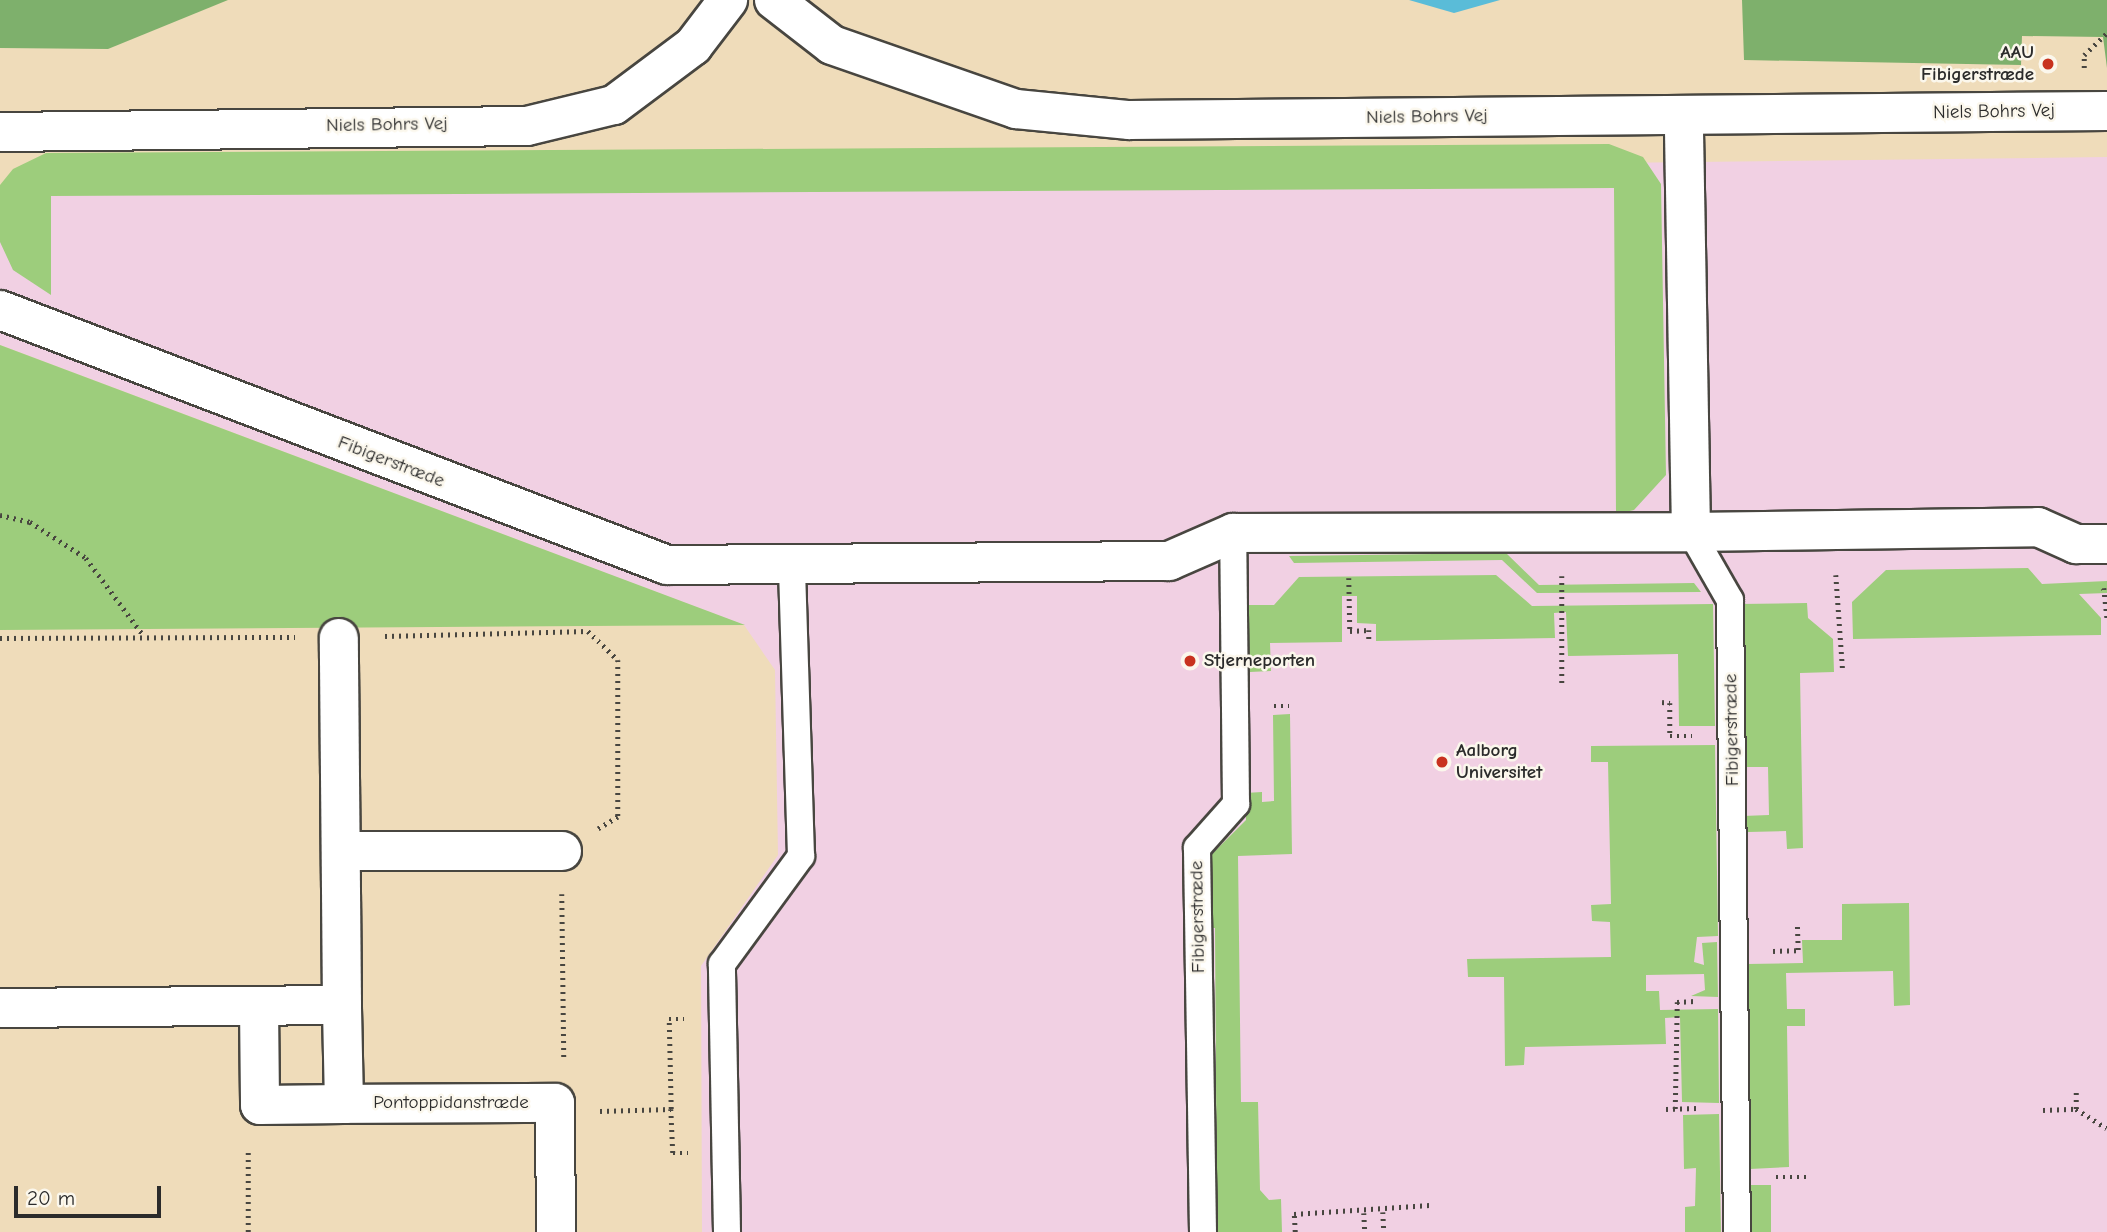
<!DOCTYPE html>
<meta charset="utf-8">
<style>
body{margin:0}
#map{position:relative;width:2107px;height:1232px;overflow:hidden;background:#efdcba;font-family:"Comic Neue",sans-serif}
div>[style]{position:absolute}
.built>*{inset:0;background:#f1d0e3}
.green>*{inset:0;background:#9dcd7c;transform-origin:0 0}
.forest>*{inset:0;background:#7eb06c}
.water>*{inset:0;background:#5abcd8}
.path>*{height:4.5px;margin-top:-2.25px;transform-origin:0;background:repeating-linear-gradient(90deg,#484640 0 2px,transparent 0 7px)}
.roads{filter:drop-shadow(2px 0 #484640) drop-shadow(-2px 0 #484640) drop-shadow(0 2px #484640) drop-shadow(0 -2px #484640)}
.service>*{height:26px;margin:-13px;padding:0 13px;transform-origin:13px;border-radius:13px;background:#fff}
.minor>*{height:38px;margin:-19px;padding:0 19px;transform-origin:19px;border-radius:19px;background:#fff}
.tertiary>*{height:38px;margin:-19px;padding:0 19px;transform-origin:19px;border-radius:19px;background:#fff}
.dots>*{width:19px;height:19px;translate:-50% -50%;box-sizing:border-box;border:4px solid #fbf7ec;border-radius:50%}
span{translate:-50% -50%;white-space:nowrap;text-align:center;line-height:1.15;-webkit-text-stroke:5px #fbf7ec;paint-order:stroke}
.poi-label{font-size:19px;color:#2b2b2b;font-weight:700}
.right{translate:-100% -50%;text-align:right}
.left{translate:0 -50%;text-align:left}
.street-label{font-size:19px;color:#2b2b2b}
.scale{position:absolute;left:14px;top:1186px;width:147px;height:32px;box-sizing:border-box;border:4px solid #2b2b2b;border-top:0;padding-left:9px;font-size:21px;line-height:24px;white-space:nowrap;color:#2b2b2b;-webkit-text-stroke:5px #fbf7ec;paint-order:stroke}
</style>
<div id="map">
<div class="built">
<i style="clip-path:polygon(2107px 157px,2107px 1232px,702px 1232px,701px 966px,778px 855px,775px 670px,744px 625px,0 345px,0 189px,41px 182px)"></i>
</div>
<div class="green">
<i style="clip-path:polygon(1609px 144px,1643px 157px,1661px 184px,1666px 475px,1634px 510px,1616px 514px,1614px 188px,51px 196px,51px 295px,13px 270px,0 242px,0 185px,13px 169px,46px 153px)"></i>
<i style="clip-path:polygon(0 345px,745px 625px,0 630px)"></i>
<i style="clip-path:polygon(1506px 553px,1539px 585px,1694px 583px,1701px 592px,1537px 593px,1502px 560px,1294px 563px,1289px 556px)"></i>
<i style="clip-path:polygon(2028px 568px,2042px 584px,2107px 581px,2107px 593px,2079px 594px,2101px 618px,2101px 635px,1853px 639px,1852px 602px,1886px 570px)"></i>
<i style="clip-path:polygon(1496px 575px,1532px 606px,1713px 604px,1715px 726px,1679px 726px,1678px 654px,1568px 656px,1566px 612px,1554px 613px,1555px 638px,1376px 641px,1376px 624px,1357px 623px,1357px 596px,1342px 596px,1342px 642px,1270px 643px,1271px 671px,1250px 672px,1250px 684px,1243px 685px,1241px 605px,1274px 605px,1299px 577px)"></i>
<i style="clip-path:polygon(1807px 603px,1808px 618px,1833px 639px,1834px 672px,1800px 673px,1803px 848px,1787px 849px,1786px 831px,1748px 832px,1745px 940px,1743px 816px,1769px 815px,1768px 767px,1743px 767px,1740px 604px)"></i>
<i style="clip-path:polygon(1290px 714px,1292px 854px,1238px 856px,1241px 1102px,1258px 1102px,1260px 1190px,1269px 1200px,1281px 1199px,1282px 1232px,1217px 1232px,1215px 928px,1206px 928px,1208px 858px,1246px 820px,1245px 793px,1262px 792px,1262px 802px,1274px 801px,1273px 715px)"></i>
<i style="clip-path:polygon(1715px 745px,1718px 936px,1697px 937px,1694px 962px,1704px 965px,1702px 943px,1717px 942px,1718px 997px,1691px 996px,1705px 990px,1704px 974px,1646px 975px,1646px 991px,1659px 991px,1660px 1010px,1718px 1009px,1719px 1103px,1682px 1102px,1680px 1017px,1665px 1018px,1666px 1044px,1525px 1047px,1524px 1065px,1505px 1066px,1504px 977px,1468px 977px,1467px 959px,1611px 957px,1610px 922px,1592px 921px,1591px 905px,1611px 904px,1608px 762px,1591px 762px,1591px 746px)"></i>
<i style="clip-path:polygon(1909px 903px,1910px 1005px,1894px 1006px,1893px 971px,1786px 973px,1787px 1009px,1805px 1009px,1805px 1026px,1787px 1026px,1789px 1167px,1750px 1169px,1747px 964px,1803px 963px,1802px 940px,1842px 940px,1842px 904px)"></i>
<i style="clip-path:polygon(1719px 1114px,1721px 1232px,1685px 1232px,1685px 1207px,1695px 1206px,1696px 1168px,1684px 1169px,1683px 1115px)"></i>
<i style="left:1747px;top:1185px;width:24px;height:47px"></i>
</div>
<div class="forest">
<i style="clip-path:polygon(0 0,228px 0,108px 49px,0 48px)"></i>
<i style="clip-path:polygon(1742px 0,2107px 0,2107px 68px,2103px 37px,2022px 36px,2021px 65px,1744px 60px)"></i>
</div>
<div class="water">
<i style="clip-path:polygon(1409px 0,1500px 0,1454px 13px)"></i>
</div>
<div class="path">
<i style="left:2084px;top:68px;width:13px;rotate:-90deg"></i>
<i style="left:2084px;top:55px;width:32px;rotate:-44deg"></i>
<i style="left:0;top:515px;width:31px;rotate:13deg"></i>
<i style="left:30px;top:522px;width:67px;rotate:32.7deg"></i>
<i style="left:86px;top:558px;width:97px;rotate:53.4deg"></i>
<i style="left:1836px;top:575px;width:97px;rotate:85.9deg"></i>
<i style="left:1562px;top:576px;width:111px;rotate:90deg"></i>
<i style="left:1349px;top:578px;width:53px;rotate:88.9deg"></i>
<i style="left:1350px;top:631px;width:19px;rotate:-3deg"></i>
<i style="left:1369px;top:630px;width:12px;rotate:90deg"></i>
<i style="left:2104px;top:588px;width:31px;rotate:84deg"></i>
<i style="left:385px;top:636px;width:203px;rotate:-1.4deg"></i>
<i style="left:588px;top:631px;width:42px;rotate:44deg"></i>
<i style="left:618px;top:660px;width:157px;rotate:90deg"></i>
<i style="left:618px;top:817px;width:23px;rotate:149deg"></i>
<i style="left:0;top:638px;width:295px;rotate:-0.2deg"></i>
<i style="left:1662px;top:702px;width:8px;rotate:7deg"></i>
<i style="left:1670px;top:703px;width:33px;rotate:90deg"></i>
<i style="left:1670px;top:736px;width:22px"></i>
<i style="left:1274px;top:706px;width:15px"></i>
<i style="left:562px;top:894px;width:167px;rotate:89.3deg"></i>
<i style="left:1773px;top:951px;width:25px;rotate:-2deg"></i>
<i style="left:1798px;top:950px;width:27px;rotate:-92deg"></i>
<i style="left:671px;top:1109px;width:44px;rotate:87.4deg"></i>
<i style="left:673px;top:1153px;width:15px"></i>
<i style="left:1666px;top:1109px;width:31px;rotate:-2deg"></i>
<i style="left:1675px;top:1109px;width:107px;rotate:-88.9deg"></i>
<i style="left:1677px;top:1002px;width:18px;rotate:-3deg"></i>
<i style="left:2076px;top:1109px;width:17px;rotate:-90deg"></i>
<i style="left:2043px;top:1110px;width:33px;rotate:-2deg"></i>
<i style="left:2076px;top:1109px;width:36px;rotate:32deg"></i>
<i style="left:600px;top:1111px;width:71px;rotate:-1.6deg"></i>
<i style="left:671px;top:1109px;width:90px;rotate:-91.3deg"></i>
<i style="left:669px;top:1019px;width:15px"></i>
<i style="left:1776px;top:1177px;width:31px"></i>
<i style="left:1383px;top:1212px;width:20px;rotate:87deg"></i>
<i style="left:1364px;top:1213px;width:19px;rotate:87deg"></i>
<i style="left:248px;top:1232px;width:83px;rotate:-90deg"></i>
<i style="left:1295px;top:1232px;width:18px;rotate:-93deg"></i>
<i style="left:1294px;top:1214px;width:136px;rotate:-3.8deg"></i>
</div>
<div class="roads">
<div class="service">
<i style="left:1691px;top:532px;width:78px;rotate:60.2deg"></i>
<i style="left:1730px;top:600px;width:632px;rotate:89.37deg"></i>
<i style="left:727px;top:1232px;width:268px;rotate:-91.1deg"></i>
<i style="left:722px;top:964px;width:134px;rotate:-53.8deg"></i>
<i style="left:801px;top:856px;width:292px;rotate:-91.8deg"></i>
<i style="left:1203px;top:1232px;width:384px;rotate:-90.9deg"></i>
<i style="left:1197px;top:848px;width:59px;rotate:-48.4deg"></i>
<i style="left:1236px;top:804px;width:271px;rotate:-90.6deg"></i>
</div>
<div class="minor">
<i style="left:0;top:132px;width:527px;rotate:-0.65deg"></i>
<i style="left:527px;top:126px;width:89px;rotate:-13.6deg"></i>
<i style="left:614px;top:105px;width:99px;rotate:-36.8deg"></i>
<i style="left:693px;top:46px;width:58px;rotate:-52.7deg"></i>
<i style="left:0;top:310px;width:714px;rotate:20.92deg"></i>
<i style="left:667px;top:565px;width:502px;rotate:-0.46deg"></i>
<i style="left:1169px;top:561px;width:70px;rotate:-23.6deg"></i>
<i style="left:1233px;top:533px;width:458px;rotate:-0.1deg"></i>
<i style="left:1691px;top:532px;width:417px;rotate:-91deg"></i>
<i style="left:1691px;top:532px;width:347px;rotate:-0.8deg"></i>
<i style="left:2038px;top:527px;width:42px;rotate:24.1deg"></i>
<i style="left:2076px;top:544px;width:31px"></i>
<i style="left:341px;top:851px;width:221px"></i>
<i style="left:259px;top:1006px;width:99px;rotate:89.4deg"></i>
<i style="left:260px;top:1105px;width:84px;rotate:-0.7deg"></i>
<i style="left:344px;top:1104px;width:99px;rotate:-91.2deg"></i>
<i style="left:0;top:1008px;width:342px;rotate:-0.5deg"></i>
<i style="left:342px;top:1005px;width:367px;rotate:-90.5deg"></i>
<i style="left:344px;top:1104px;width:211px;rotate:-0.3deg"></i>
<i style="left:555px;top:1103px;width:129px;rotate:89.6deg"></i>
</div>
<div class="tertiary">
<i style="left:774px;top:0;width:73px;rotate:37.8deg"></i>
<i style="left:832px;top:45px;width:195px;rotate:19.2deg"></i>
<i style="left:1016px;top:109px;width:114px;rotate:5.6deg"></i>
<i style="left:1129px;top:120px;width:978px;rotate:-0.53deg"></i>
</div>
</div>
<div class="dots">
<i style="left:2048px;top:64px;background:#c8321e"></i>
<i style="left:1190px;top:661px;background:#c8321e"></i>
<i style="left:1442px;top:762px;background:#c8321e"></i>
</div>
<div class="poi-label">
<span class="right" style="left:2034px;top:64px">AAU<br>Fibigerstræde</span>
<span class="left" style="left:1204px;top:661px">Stjerneporten</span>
<span class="left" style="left:1456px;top:762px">Aalborg<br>Universitet</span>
</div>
<div class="street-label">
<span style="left:1994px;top:112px;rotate:-1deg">Niels Bohrs Vej</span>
<span style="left:1427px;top:117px;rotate:-1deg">Niels Bohrs Vej</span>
<span style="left:387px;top:125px;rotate:-1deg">Niels Bohrs Vej</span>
<span style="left:391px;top:462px;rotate:21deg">Fibigerstræde</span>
<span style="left:1732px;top:730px;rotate:-91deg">Fibigerstræde</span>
<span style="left:1198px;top:917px;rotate:-91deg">Fibigerstræde</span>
<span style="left:451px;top:1103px">Pontoppidanstræde</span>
</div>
<div class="scale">20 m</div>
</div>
